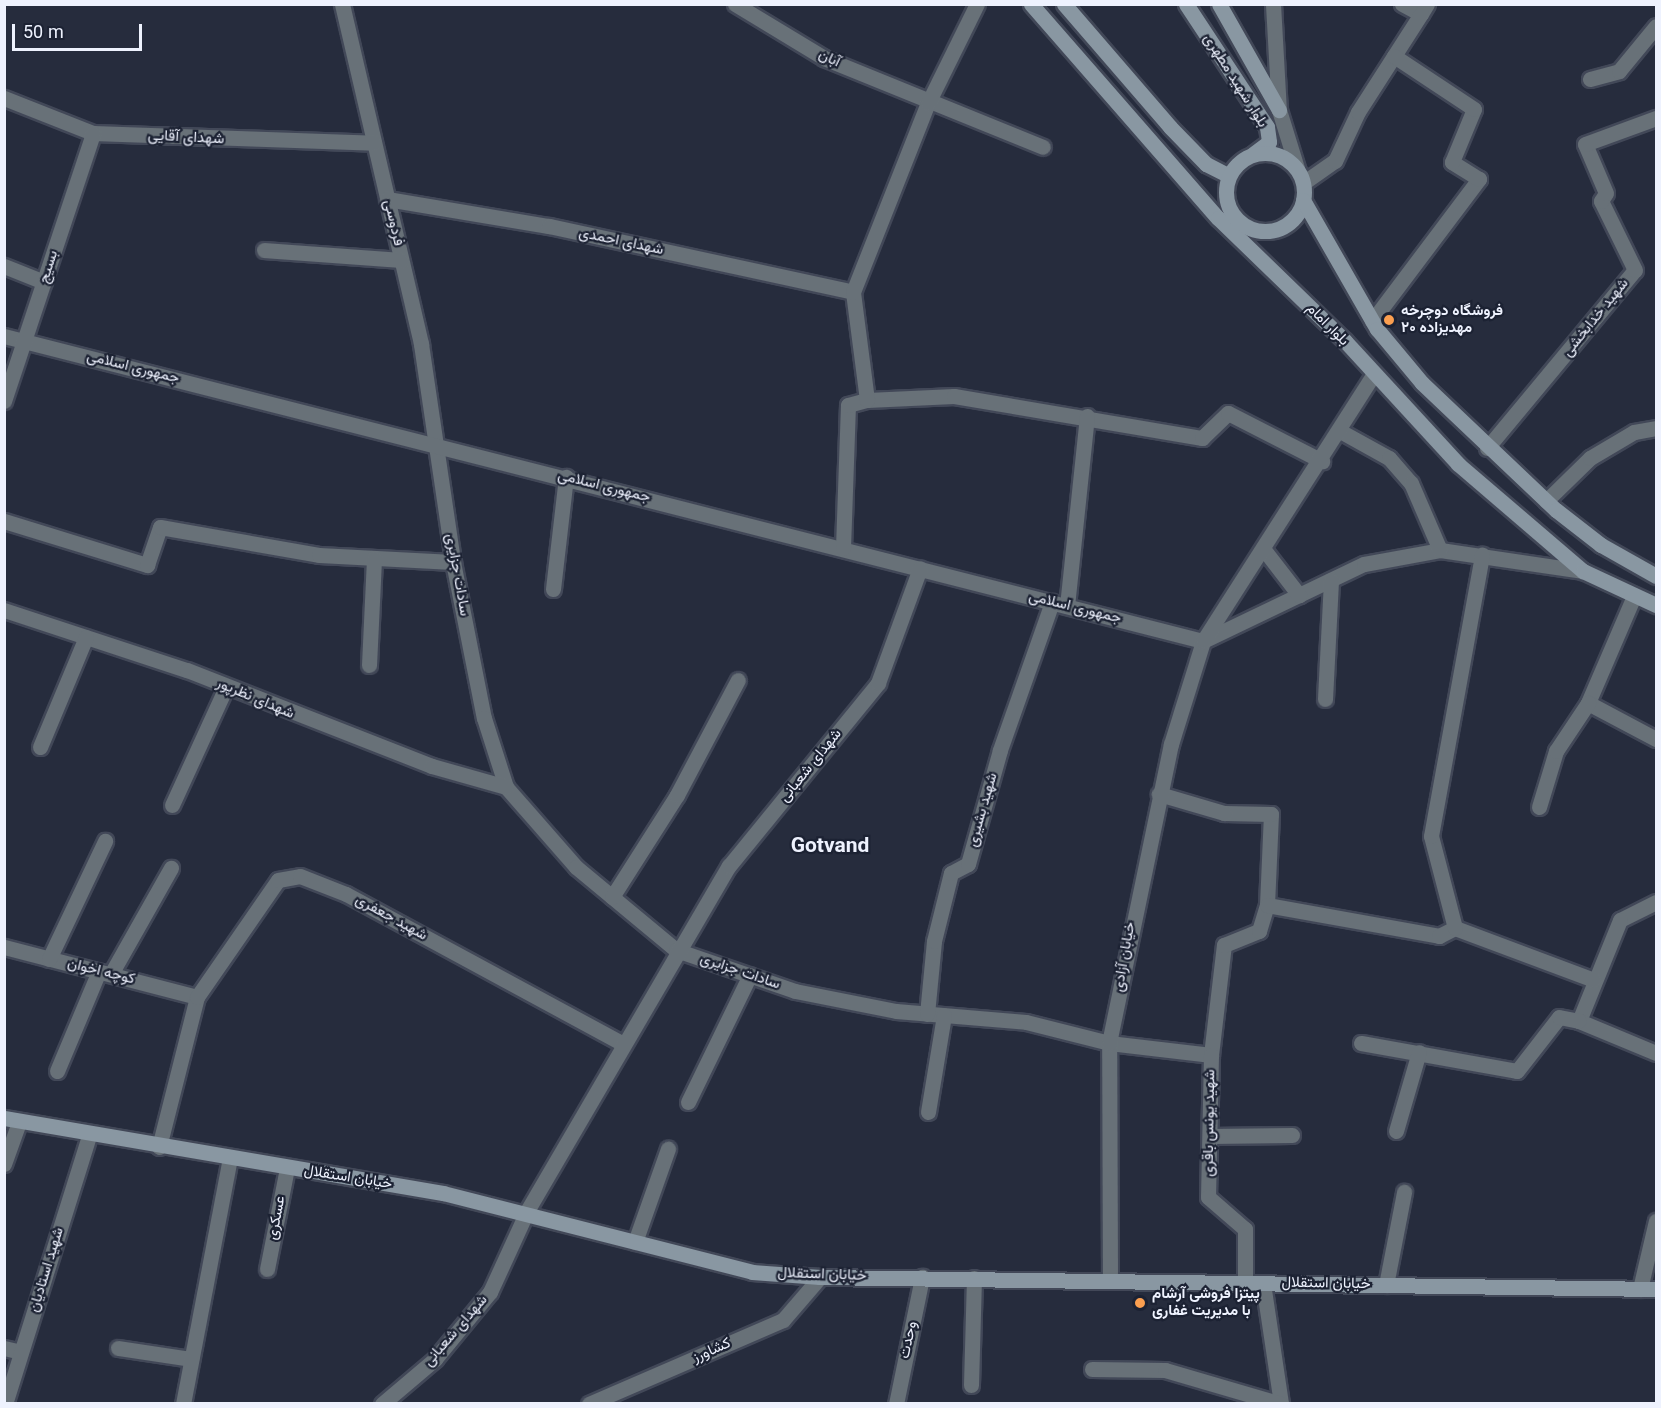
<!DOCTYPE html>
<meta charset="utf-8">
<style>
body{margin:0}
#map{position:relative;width:1661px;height:1408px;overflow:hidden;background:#262c3d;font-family:Georgia,Vazirmatn,serif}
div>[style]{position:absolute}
.roads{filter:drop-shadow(2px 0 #424858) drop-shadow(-2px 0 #424858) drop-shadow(0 2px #424858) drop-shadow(0 -2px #424858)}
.street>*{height:15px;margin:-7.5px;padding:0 7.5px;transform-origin:7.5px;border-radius:7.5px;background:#687178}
.secondary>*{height:15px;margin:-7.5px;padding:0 7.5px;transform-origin:7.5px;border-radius:7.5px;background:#8997a2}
.secondary>.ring{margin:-7.5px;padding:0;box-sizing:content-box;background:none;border:15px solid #8997a2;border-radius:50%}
.dots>*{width:16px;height:16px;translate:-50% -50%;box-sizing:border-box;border:3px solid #1c2233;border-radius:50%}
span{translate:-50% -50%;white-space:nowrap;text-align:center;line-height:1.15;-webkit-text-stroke:4.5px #1c2233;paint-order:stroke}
.street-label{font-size:15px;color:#eef2fe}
.poi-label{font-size:15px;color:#eef2fe;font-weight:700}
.left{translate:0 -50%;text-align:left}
.district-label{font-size:21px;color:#eef2fe;font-weight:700}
.frame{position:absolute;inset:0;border:6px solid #eef2fe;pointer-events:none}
.scale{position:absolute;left:12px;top:24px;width:130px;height:27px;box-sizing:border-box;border:3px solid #eef2fe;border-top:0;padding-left:8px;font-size:18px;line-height:21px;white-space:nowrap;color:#eef2fe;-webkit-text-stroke:4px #1c2233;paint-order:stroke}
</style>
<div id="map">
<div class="roads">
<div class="street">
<i style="left:342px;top:4px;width:349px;rotate:76.9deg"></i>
<i style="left:421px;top:344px;width:220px;rotate:81.6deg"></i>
<i style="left:453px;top:562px;width:159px;rotate:78.8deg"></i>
<i style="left:484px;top:718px;width:72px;rotate:72.3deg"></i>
<i style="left:506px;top:787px;width:106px;rotate:48.8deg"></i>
<i style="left:576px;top:867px;width:130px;rotate:39.7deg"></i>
<i style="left:676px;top:950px;width:126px;rotate:19deg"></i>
<i style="left:795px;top:991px;width:103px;rotate:11.2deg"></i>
<i style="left:896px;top:1011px;width:130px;rotate:4.8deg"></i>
<i style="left:1026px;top:1022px;width:86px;rotate:14.2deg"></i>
<i style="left:1109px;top:1043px;width:103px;rotate:6.7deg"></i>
<i style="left:1211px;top:1055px;width:111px;rotate:-83.3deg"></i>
<i style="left:1224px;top:945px;width:38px;rotate:-22deg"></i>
<i style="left:1259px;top:931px;width:27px;rotate:-73deg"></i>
<i style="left:1267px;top:905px;width:91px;rotate:-87.5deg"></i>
<i style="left:1271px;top:814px;width:47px;rotate:-178.8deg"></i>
<i style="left:1224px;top:813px;width:68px;rotate:-163.7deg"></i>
<i style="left:735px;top:4px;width:104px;rotate:31.2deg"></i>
<i style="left:824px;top:58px;width:236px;rotate:22.1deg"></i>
<i style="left:1273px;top:4px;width:106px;rotate:86.8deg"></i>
<i style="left:1279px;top:110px;width:61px;rotate:72.8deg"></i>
<i style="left:1402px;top:4px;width:21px;rotate:28deg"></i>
<i style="left:1421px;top:14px;width:12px;rotate:-59deg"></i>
<i style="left:1590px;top:79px;width:30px;rotate:-15deg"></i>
<i style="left:1619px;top:71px;width:58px;rotate:-50.6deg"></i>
<i style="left:4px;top:98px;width:96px;rotate:21.5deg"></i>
<i style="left:93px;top:133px;width:281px;rotate:2deg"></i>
<i style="left:1303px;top:183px;width:39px;rotate:-35deg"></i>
<i style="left:1335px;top:161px;width:54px;rotate:-64.9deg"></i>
<i style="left:1358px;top:112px;width:117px;rotate:-57.3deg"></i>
<i style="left:387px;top:199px;width:164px;rotate:9.5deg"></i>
<i style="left:549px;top:226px;width:311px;rotate:12.2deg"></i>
<i style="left:264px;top:250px;width:137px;rotate:4.2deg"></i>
<i style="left:4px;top:266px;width:43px;rotate:21.8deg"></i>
<i style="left:1372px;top:321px;width:178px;rotate:-53deg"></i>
<i style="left:1479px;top:179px;width:32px;rotate:-148deg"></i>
<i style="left:1452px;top:162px;width:57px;rotate:-67.5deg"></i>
<i style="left:1474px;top:109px;width:96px;rotate:-146.5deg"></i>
<i style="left:4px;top:336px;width:1237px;rotate:14.27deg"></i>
<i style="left:1203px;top:641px;width:178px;rotate:-25.6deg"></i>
<i style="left:1364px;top:564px;width:77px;rotate:-10.4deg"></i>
<i style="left:1440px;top:550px;width:145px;rotate:8.4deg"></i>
<i style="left:867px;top:400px;width:87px;rotate:-2.6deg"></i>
<i style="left:954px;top:396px;width:252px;rotate:9.6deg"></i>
<i style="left:1202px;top:438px;width:36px;rotate:-44deg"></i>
<i style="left:1228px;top:413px;width:106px;rotate:27.1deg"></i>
<i style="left:4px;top:401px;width:282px;rotate:-71.6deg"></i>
<i style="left:1340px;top:431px;width:56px;rotate:28.9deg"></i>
<i style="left:1389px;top:458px;width:33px;rotate:49deg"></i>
<i style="left:1411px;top:483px;width:73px;rotate:66.6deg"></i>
<i style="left:1487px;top:448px;width:231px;rotate:-50.3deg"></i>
<i style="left:1635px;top:270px;width:77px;rotate:-116.2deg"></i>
<i style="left:1601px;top:201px;width:9px;rotate:-58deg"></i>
<i style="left:1606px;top:193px;width:53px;rotate:-113.2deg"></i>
<i style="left:1585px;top:144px;width:76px;rotate:-20.1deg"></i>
<i style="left:1546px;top:501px;width:62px;rotate:-44.3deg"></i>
<i style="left:1590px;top:458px;width:51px;rotate:-30.6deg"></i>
<i style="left:1634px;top:432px;width:22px;rotate:-10deg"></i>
<i style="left:4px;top:521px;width:150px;rotate:17.1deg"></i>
<i style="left:147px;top:565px;width:40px;rotate:-71.1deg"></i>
<i style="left:160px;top:527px;width:161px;rotate:10deg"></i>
<i style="left:319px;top:555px;width:134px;rotate:3deg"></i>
<i style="left:843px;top:548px;width:143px;rotate:-88deg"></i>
<i style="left:848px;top:405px;width:20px;rotate:-15deg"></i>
<i style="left:867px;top:400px;width:109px;rotate:-97.4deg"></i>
<i style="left:853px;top:292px;width:203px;rotate:-68.4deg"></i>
<i style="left:928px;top:103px;width:110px;rotate:-63.7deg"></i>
<i style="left:1265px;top:551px;width:56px;rotate:52.3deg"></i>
<i style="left:553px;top:589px;width:113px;rotate:-83.4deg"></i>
<i style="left:1634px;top:596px;width:116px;rotate:113.3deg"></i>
<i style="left:1588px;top:703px;width:77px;rotate:27.9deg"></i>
<i style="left:1067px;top:606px;width:191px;rotate:-84deg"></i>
<i style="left:4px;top:610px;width:193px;rotate:18.2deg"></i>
<i style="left:187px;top:670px;width:263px;rotate:21.4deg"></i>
<i style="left:432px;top:766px;width:77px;rotate:15.8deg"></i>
<i style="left:369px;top:665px;width:107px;rotate:-87.3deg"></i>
<i style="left:1325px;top:699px;width:119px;rotate:-87.1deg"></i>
<i style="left:40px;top:747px;width:119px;rotate:-67.3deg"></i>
<i style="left:172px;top:805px;width:130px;rotate:-65.4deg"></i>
<i style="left:1539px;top:807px;width:59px;rotate:-73.1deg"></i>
<i style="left:1556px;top:751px;width:58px;rotate:-56.3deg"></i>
<i style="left:612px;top:897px;width:121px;rotate:-57.5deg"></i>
<i style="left:677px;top:795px;width:130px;rotate:-62.1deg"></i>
<i style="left:1656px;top:902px;width:40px;rotate:153.4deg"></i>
<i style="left:1620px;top:920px;width:109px;rotate:112.1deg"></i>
<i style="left:1579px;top:1021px;width:83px;rotate:22.6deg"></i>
<i style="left:1267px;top:905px;width:175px;rotate:10.2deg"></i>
<i style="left:1439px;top:936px;width:18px;rotate:-27deg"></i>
<i style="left:1455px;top:928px;width:148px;rotate:20.5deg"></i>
<i style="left:1455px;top:928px;width:95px;rotate:-104.6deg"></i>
<i style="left:1431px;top:836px;width:286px;rotate:-79.7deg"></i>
<i style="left:4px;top:947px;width:199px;rotate:14.5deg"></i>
<i style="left:49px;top:959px;width:131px;rotate:-64.6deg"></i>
<i style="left:111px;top:974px;width:122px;rotate:-60.5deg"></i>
<i style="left:927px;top:1014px;width:73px;rotate:-84.5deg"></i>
<i style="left:934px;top:941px;width:70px;rotate:-76deg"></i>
<i style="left:951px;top:873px;width:19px;rotate:-28deg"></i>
<i style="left:968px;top:864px;width:118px;rotate:-74.3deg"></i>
<i style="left:1000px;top:750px;width:157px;rotate:-70.6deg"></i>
<i style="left:1361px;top:1043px;width:158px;rotate:10.2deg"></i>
<i style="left:1517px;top:1071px;width:68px;rotate:-52.1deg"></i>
<i style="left:1559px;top:1017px;width:20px;rotate:11deg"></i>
<i style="left:1211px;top:1055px;width:142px;rotate:91.2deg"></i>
<i style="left:1208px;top:1197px;width:49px;rotate:40.9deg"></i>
<i style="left:1245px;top:1229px;width:54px;rotate:90deg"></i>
<i style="left:57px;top:1071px;width:108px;rotate:-67.2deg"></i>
<i style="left:688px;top:1102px;width:141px;rotate:-64deg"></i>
<i style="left:928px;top:1112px;width:98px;rotate:-80.6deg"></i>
<i style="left:1396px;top:1131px;width:82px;rotate:-73.8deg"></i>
<i style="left:1210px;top:1136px;width:82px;rotate:-0.7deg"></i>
<i style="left:159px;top:1147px;width:155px;rotate:-75.8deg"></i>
<i style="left:197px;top:997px;width:142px;rotate:-55.3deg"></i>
<i style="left:278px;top:880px;width:22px;rotate:-10deg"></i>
<i style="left:300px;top:876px;width:49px;rotate:21.4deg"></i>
<i style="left:346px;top:894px;width:315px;rotate:28.4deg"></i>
<i style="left:4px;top:1164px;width:45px;rotate:-70.3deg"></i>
<i style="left:635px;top:1242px;width:99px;rotate:-70.5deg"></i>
<i style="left:267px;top:1269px;width:103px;rotate:-78.8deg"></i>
<i style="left:1110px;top:1281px;width:238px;rotate:-90.2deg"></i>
<i style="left:1109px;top:1043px;width:305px;rotate:-78.3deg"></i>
<i style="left:1171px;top:744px;width:108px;rotate:-72.7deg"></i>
<i style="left:1203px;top:641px;width:316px;rotate:-57.4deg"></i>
<i style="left:1263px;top:1283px;width:122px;rotate:81.5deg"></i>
<i style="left:1386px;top:1285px;width:95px;rotate:-79deg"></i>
<i style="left:1640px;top:1289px;width:70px;rotate:-76.8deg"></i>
<i style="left:4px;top:1348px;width:17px;rotate:13deg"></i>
<i style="left:118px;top:1348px;width:74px;rotate:8.6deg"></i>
<i style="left:1092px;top:1369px;width:73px;rotate:0.8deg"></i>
<i style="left:1165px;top:1370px;width:121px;rotate:16.3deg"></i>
<i style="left:971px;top:1385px;width:107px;rotate:-88.4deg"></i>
<i style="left:5px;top:1404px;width:281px;rotate:-72.6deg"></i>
<i style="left:183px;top:1404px;width:250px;rotate:-79.2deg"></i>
<i style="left:382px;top:1404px;width:70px;rotate:-40.3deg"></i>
<i style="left:435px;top:1359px;width:87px;rotate:-50.6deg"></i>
<i style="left:490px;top:1292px;width:89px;rotate:-65.4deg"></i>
<i style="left:527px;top:1211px;width:400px;rotate:-59.7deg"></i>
<i style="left:729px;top:866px;width:236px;rotate:-50.8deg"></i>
<i style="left:878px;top:683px;width:122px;rotate:-69.9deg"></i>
<i style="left:589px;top:1404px;width:211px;rotate:-23.4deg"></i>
<i style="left:783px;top:1320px;width:57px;rotate:-49.3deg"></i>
<i style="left:896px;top:1404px;width:130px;rotate:-78.4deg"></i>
</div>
<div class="secondary">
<i style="left:1031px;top:4px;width:284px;rotate:48.9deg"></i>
<i style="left:1218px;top:218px;width:177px;rotate:44.1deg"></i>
<i style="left:1345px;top:341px;width:167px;rotate:47.4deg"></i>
<i style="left:1458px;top:464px;width:165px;rotate:40.6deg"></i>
<i style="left:1583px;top:571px;width:81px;rotate:25deg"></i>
<i style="left:1064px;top:4px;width:162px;rotate:49.2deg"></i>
<i style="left:1170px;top:127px;width:52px;rotate:45.8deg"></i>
<i style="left:1206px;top:164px;width:25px;rotate:27deg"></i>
<i style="left:1186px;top:4px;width:147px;rotate:56.6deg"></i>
<i style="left:1267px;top:127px;width:15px;rotate:82deg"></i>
<i style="left:1269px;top:142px;width:20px;rotate:143deg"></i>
<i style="left:1219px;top:4px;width:122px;rotate:60.5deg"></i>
<i class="ring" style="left:1226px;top:153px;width:63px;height:63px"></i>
<i style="left:1303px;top:200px;width:149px;rotate:60.2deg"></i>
<i style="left:1377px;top:329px;width:70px;rotate:50.2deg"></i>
<i style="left:1422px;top:383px;width:185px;rotate:43.5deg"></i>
<i style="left:1556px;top:510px;width:57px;rotate:37.9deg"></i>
<i style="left:1601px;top:545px;width:63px;rotate:29.4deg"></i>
<i style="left:4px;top:1118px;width:445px;rotate:9.7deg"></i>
<i style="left:443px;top:1193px;width:319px;rotate:14.3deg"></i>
<i style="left:752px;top:1272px;width:68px;rotate:4.2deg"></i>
<i style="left:820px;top:1277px;width:836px;rotate:0.82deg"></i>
</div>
</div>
<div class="dots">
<i style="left:1389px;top:320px;background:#fb9f50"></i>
<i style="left:1140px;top:1303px;background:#fb9f50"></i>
</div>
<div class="street-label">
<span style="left:829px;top:59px;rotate:26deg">آبان</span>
<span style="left:1235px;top:81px;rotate:58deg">بلوار شهید مطهری</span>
<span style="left:186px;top:138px;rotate:3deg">شهدای آقایی</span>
<span style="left:393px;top:223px;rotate:77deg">فردوسی</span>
<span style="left:621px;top:242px;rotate:12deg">شهدای احمدی</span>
<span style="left:49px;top:267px;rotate:-72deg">بسیج</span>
<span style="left:1596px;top:318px;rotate:-51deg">شهید خدابخشی</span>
<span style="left:1327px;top:325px;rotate:45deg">بلوار امام</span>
<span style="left:133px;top:368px;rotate:14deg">جمهوری اسلامی</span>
<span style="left:604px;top:487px;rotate:14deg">جمهوری اسلامی</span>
<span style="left:457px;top:575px;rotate:80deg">سادات جزایری</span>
<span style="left:1075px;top:608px;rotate:14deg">جمهوری اسلامی</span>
<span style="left:255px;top:699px;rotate:23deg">شهدای نظرپور</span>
<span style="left:811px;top:766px;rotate:-51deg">شهدای شعبانی</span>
<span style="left:983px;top:810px;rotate:-74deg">شهید بشیری</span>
<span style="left:391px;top:918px;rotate:29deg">شهید جعفری</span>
<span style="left:1125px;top:957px;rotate:-80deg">خیابان آزادی</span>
<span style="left:101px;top:972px;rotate:14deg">کوچه اخوان</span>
<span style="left:740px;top:972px;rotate:19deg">سادات جزایری</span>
<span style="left:1210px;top:1123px;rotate:-89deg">شهید یونس باقری</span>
<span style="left:348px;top:1178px;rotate:9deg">خیابان استقلال</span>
<span style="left:277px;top:1218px;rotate:-79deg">عسکری</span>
<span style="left:47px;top:1270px;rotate:-73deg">شهید استادیان</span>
<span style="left:822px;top:1275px;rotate:2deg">خیابان استقلال</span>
<span style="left:1326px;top:1284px;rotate:1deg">خیابان استقلال</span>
<span style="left:456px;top:1331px;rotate:-49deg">شهدای شعبانی</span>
<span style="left:909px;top:1340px;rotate:-78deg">وحدت</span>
<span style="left:712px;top:1351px;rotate:-24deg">کشاورز</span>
</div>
<div class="poi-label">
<span class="left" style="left:1401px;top:320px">فروشگاه دوچرخه<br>۲۰ مهدیزاده</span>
<span class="left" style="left:1152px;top:1303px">پیتزا فروشی آرشام<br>با مدیریت غفاری</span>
</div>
<div class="district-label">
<span style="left:830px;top:847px">Gotvand</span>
</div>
<div class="frame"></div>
<div class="scale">50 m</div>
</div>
